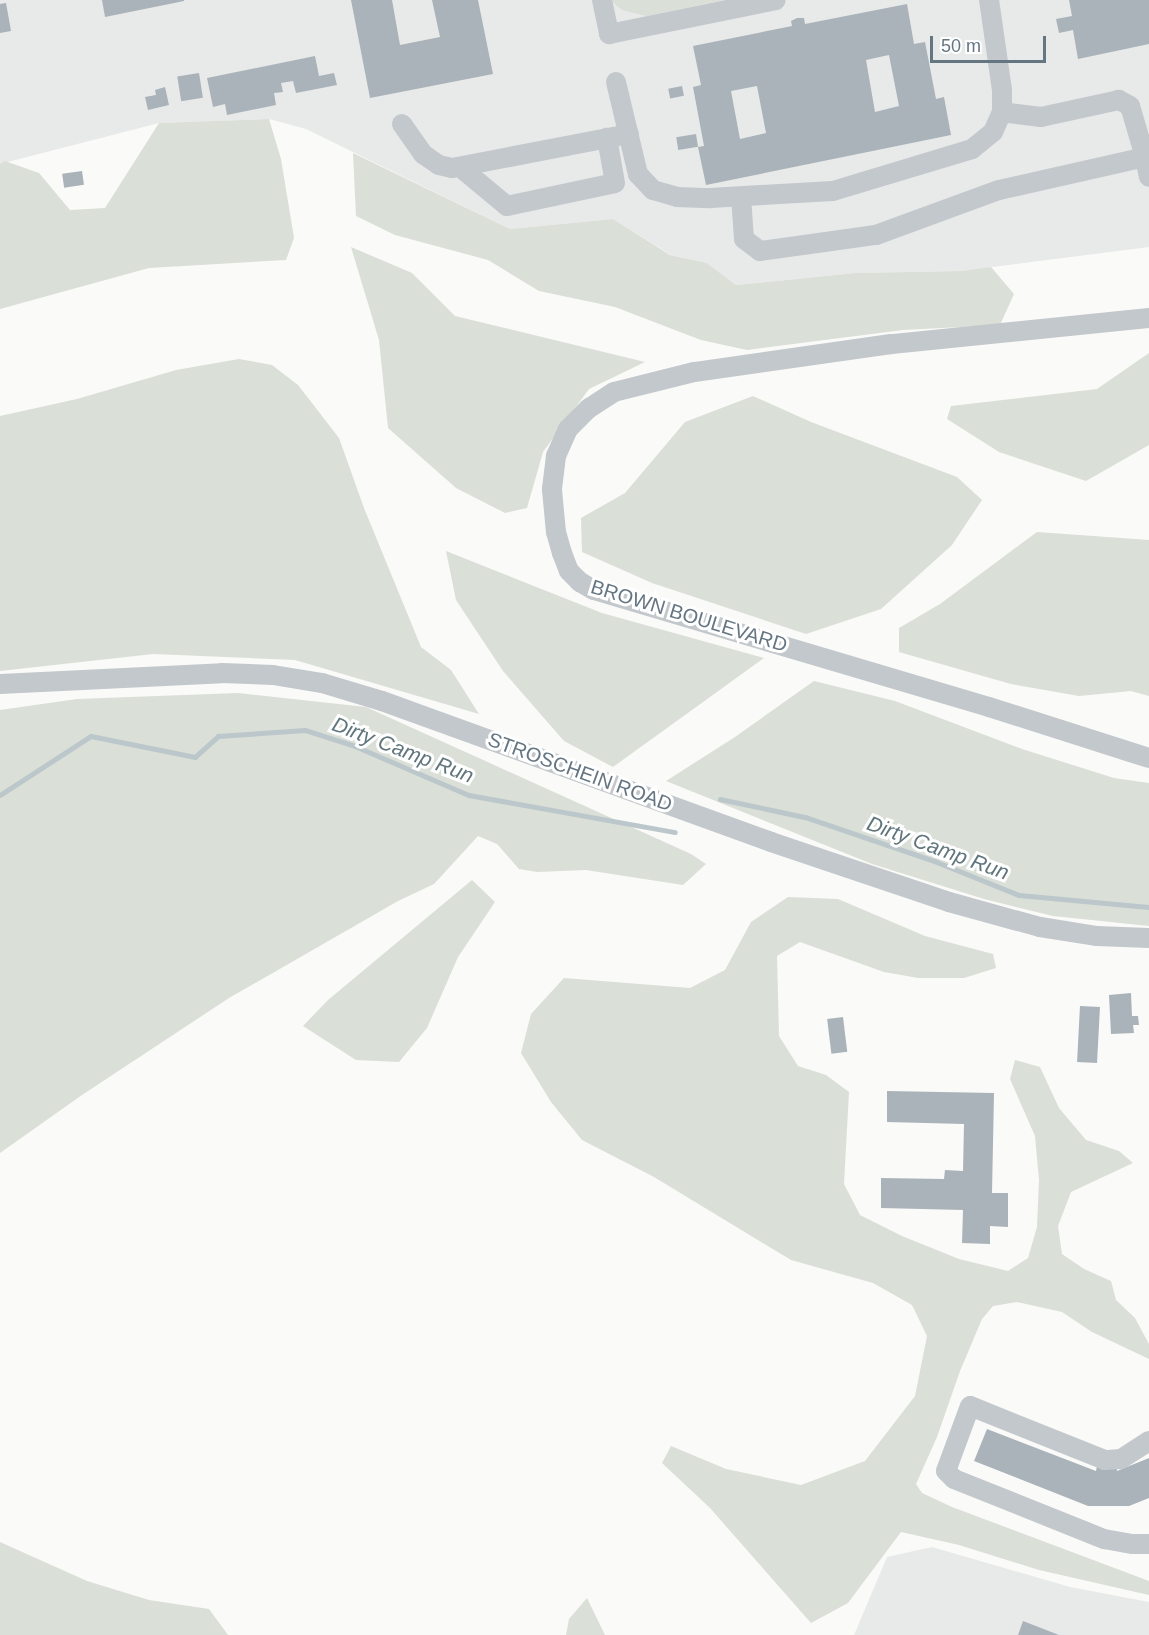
<!DOCTYPE html>
<style>
body{margin:0}
#map{position:relative;width:1149px;height:1635px;overflow:hidden;background:#fafaf8;font-family:Arial,sans-serif}
div>[style]{position:absolute}
.built>*{inset:0;background:#e8e9e9}
.green>*{inset:0;background:#dadfd7}
.stream>*{height:4.5px;margin:-2.25px;padding:0 2.25px;transform-origin:2.25px;border-radius:2.25px;background:#bbc7cb}
.building>*{inset:0;background:#aab3b9;transform-origin:0 0}
.minor>*{height:20px;margin:-10px;padding:0 10px;transform-origin:10px;border-radius:10px;background:#c3c8cc}
span{translate:-50% -50%;white-space:nowrap;text-align:center;line-height:1.15;-webkit-text-stroke:6px #fff;paint-order:stroke}
.street-label{font-size:20px;color:#657683}
.water-label{font-size:21px;color:#60757c;font-style:italic}
.scale{position:absolute;left:930px;top:36px;width:116px;height:27px;box-sizing:border-box;border:3px solid #657683;border-top:0;padding-left:8px;font-size:18px;line-height:21px;white-space:nowrap;color:#657683;-webkit-text-stroke:4px #fff;paint-order:stroke}
</style>
<div id="map">
<div class="built">
<i style="clip-path:polygon(0 0,1149px 0,1149px 247px,961px 271px,855px 273px,736px 285px,707px 263px,671px 255px,613px 219px,510px 229px,306px 129px,269px 119px,159px 123px,0 164px)"></i>
<i style="clip-path:polygon(932px 1547px,1070px 1587px,1149px 1602px,1149px 1635px,854px 1635px,887px 1557px)"></i>
</div>
<div class="green">
<i style="clip-path:polygon(610px 0,724px 0,646px 16px,622px 10px)"></i>
<i style="clip-path:polygon(269px 119px,281px 159px,294px 238px,286px 260px,149px 268px,0 309px,0 164px,5px 161px,39px 173px,70px 210px,105px 208px,159px 123px)"></i>
<i style="clip-path:polygon(353px 153px,510px 229px,613px 219px,670px 255px,707px 263px,736px 285px,855px 273px,961px 271px,991px 267px,1014px 294px,1000px 325px,903px 330px,747px 350px,701px 340px,615px 307px,539px 291px,488px 260px,395px 235px,356px 216px)"></i>
<i style="clip-path:polygon(351px 247px,412px 273px,455px 316px,645px 362px,589px 389px,543px 452px,527px 508px,505px 513px,456px 488px,388px 428px,379px 340px)"></i>
<i style="clip-path:polygon(1149px 353px,1149px 445px,1086px 481px,999px 452px,947px 419px,951px 406px,1097px 389px)"></i>
<i style="clip-path:polygon(239px 359px,272px 365px,298px 385px,339px 438px,364px 508px,421px 647px,451px 670px,479px 714px,295px 660px,153px 654px,0 671px,0 416px,77px 399px,176px 370px)"></i>
<i style="clip-path:polygon(753px 396px,811px 422px,957px 477px,982px 500px,952px 545px,881px 609px,806px 634px,652px 583px,582px 552px,581px 518px,625px 493px,685px 422px)"></i>
<i style="clip-path:polygon(1037px 532px,1149px 540px,1149px 696px,1131px 691px,1079px 696px,1011px 684px,899px 652px,899px 628px,940px 604px)"></i>
<i style="clip-path:polygon(446px 551px,602px 613px,764px 658px,613px 767px,564px 741px,503px 671px,456px 600px)"></i>
<i style="clip-path:polygon(814px 681px,895px 701px,1022px 749px,1114px 778px,1149px 783px,1149px 926px,1053px 916px,984px 899px,872px 864px,666px 781px,735px 737px)"></i>
<i style="clip-path:polygon(238px 693px,366px 707px,691px 854px,706px 864px,683px 885px,586px 870px,537px 872px,519px 869px,497px 844px,478px 836px,434px 884px,398px 901px,229px 998px,82px 1095px,0 1153px,0 710px,77px 699px)"></i>
<i style="clip-path:polygon(472px 880px,495px 902px,458px 957px,427px 1028px,399px 1062px,356px 1060px,303px 1026px,328px 1000px)"></i>
<i style="clip-path:polygon(788px 897px,838px 899px,925px 936px,993px 954px,996px 968px,964px 978px,918px 978px,884px 972px,800px 942px,777px 956px,779px 1036px,798px 1066px,826px 1075px,849px 1092px,844px 1184px,860px 1215px,902px 1236px,959px 1259px,1008px 1271px,1028px 1258px,1037px 1227px,1039px 1180px,1035px 1136px,1010px 1079px,1015px 1060px,1040px 1067px,1059px 1108px,1086px 1140px,1119px 1151px,1133px 1163px,1071px 1192px,1058px 1226px,1062px 1254px,1084px 1269px,1111px 1281px,1116px 1300px,1135px 1318px,1149px 1344px,1149px 1359px,1092px 1332px,1062px 1312px,1017px 1302px,993px 1306px,982px 1319px,960px 1371px,937px 1437px,916px 1484px,922px 1493px,952px 1507px,1149px 1581px,1149px 1595px,1039px 1570px,959px 1545px,901px 1532px,848px 1603px,811px 1623px,710px 1508px,662px 1463px,671px 1446px,726px 1469px,801px 1485px,865px 1461px,915px 1396px,927px 1336px,912px 1305px,873px 1283px,791px 1260px,654px 1177px,582px 1140px,551px 1102px,521px 1053px,531px 1014px,564px 978px,690px 988px,725px 970px,751px 922px)"></i>
<i style="clip-path:polygon(0 1542px,87px 1581px,149px 1600px,209px 1609px,228px 1635px,0 1635px)"></i>
<i style="clip-path:polygon(587px 1598px,605px 1635px,566px 1635px,569px 1619px)"></i>
</div>
<div class="stream">
<i style="left:0;top:795px;width:108px;rotate:-33deg"></i>
<i style="left:91px;top:736px;width:106px;rotate:11.4deg"></i>
<i style="left:195px;top:757px;width:31px;rotate:-42deg"></i>
<i style="left:218px;top:736px;width:87px;rotate:-3.9deg"></i>
<i style="left:305px;top:730px;width:52px;rotate:17.7deg"></i>
<i style="left:355px;top:746px;width:124px;rotate:23.3deg"></i>
<i style="left:469px;top:795px;width:209px;rotate:10.2deg"></i>
<i style="left:720px;top:799px;width:87px;rotate:12deg"></i>
<i style="left:805px;top:817px;width:139px;rotate:18.8deg"></i>
<i style="left:937px;top:862px;width:88px;rotate:21.9deg"></i>
<i style="left:1019px;top:895px;width:131px;rotate:5.3deg"></i>
</div>
<div class="building">
<i style="clip-path:polygon(102px 0,184px 0,184px 1px,105px 17px)"></i>
<i style="clip-path:polygon(351px 0,392px 0,400px 45px,440px 37px,432px 0,478px 0,493px 74px,370px 98px)"></i>
<i style="clip-path:polygon(1069px 0,1149px 0,1149px 44px,1078px 59px,1073px 30px,1059px 33px,1056px 19px,1072px 16px)"></i>
<i style="clip-path:polygon(6px 3px,11px 31px,0 33px,0 4px)"></i>
<i style="clip-path:polygon(evenodd,907px 4px,914px 44px,925px 42px,936px 99px,944px 97px,951px 135px,706px 185px,698px 147px,704px 146px,693px 87px,701px 85px,693px 46px,792px 26px,791px 21px,797px 18px,804px 18px,805px 24px,907px 4px,889px 55px,899px 106px,875px 112px,866px 60px,889px 55px,907px 4px,757px 86px,766px 133px,740px 139px,731px 91px,757px 86px)"></i>
<i style="clip-path:polygon(315px 56px,319px 76px,334px 73px,337px 85px,296px 93px,293px 81px,281px 83px,283px 92px,274px 93px,276px 105px,227px 115px,225px 104px,213px 107px,207px 78px)"></i>
<i style="left:199px;top:73px;width:25px;height:22px;rotate:81deg"></i>
<i style="left:682px;top:86px;width:10px;height:14px;rotate:79deg"></i>
<i style="clip-path:polygon(165px 87px,169px 105px,148px 110px,145px 97px,156px 95px,155px 90px)"></i>
<i style="left:696px;top:134px;width:13px;height:20px;rotate:81deg"></i>
<i style="left:82px;top:171px;width:14px;height:20px;rotate:82deg"></i>
<i style="clip-path:polygon(1131px 993px,1132px 1016px,1138px 1016px,1139px 1025px,1133px 1025px,1134px 1033px,1111px 1034px,1109px 995px)"></i>
<i style="left:1080px;top:1006px;width:20px;height:56px;rotate:3deg"></i>
<i style="left:843px;top:1017px;width:35px;height:16px;rotate:83deg"></i>
<i style="clip-path:polygon(887px 1091px,994px 1093px,992px 1193px,1008px 1193px,1008px 1227px,990px 1226px,990px 1244px,962px 1243px,963px 1210px,881px 1208px,881px 1178px,944px 1179px,945px 1170px,963px 1171px,964px 1124px,887px 1122px)"></i>
<i style="clip-path:polygon(987px 1429px,1096px 1471px,1100px 1451px,1115px 1451px,1117px 1471px,1149px 1458px,1149px 1498px,1129px 1506px,1088px 1506px,974px 1461px)"></i>
<i style="clip-path:polygon(1023px 1621px,1059px 1635px,1018px 1635px)"></i>
</div>
<div class="minor">
<i style="left:602px;top:0;width:35px;rotate:78deg"></i>
<i style="left:609px;top:34px;width:170px;rotate:-11.5deg"></i>
<i style="left:616px;top:82px;width:95px;rotate:76.6deg"></i>
<i style="left:638px;top:174px;width:22px;rotate:47deg"></i>
<i style="left:653px;top:190px;width:25px;rotate:16deg"></i>
<i style="left:677px;top:197px;width:33px;rotate:2deg"></i>
<i style="left:710px;top:198px;width:123px;rotate:-3.3deg"></i>
<i style="left:833px;top:191px;width:145px;rotate:-16.8deg"></i>
<i style="left:972px;top:149px;width:27px;rotate:-39deg"></i>
<i style="left:993px;top:132px;width:22px;rotate:-66deg"></i>
<i style="left:1002px;top:112px;width:22px;rotate:-90deg"></i>
<i style="left:1002px;top:90px;width:91px;rotate:-98.2deg"></i>
<i style="left:402px;top:124px;width:37px;rotate:55deg"></i>
<i style="left:423px;top:154px;width:19px;rotate:35deg"></i>
<i style="left:439px;top:165px;width:13px;rotate:13deg"></i>
<i style="left:452px;top:168px;width:180px;rotate:-10.9deg"></i>
<i style="left:1145px;top:157px;width:20px;rotate:79deg"></i>
<i style="left:460px;top:167px;width:61px;rotate:39.7deg"></i>
<i style="left:507px;top:206px;width:110px;rotate:-12deg"></i>
<i style="left:615px;top:183px;width:46px;rotate:-100.1deg"></i>
<i style="left:741px;top:197px;width:42px;rotate:85.9deg"></i>
<i style="left:744px;top:239px;width:20px;rotate:37deg"></i>
<i style="left:760px;top:251px;width:117px;rotate:-7.9deg"></i>
<i style="left:876px;top:235px;width:131px;rotate:-20.1deg"></i>
<i style="left:999px;top:190px;width:150px;rotate:-12.7deg"></i>
<i style="left:1145px;top:157px;width:53px;rotate:-106.4deg"></i>
<i style="left:1130px;top:106px;width:13px;rotate:-151deg"></i>
<i style="left:1119px;top:100px;width:80px;rotate:167.7deg"></i>
<i style="left:1041px;top:117px;width:39px;rotate:-173deg"></i>
<i style="left:1149px;top:318px;width:259px;rotate:174.2deg"></i>
<i style="left:891px;top:344px;width:199px;rotate:171.9deg"></i>
<i style="left:694px;top:372px;width:82px;rotate:166deg"></i>
<i style="left:614px;top:392px;width:30px;rotate:147deg"></i>
<i style="left:589px;top:408px;width:30px;rotate:135deg"></i>
<i style="left:568px;top:429px;width:30px;rotate:114deg"></i>
<i style="left:556px;top:456px;width:34px;rotate:97deg"></i>
<i style="left:552px;top:490px;width:42px;rotate:84.6deg"></i>
<i style="left:556px;top:532px;width:22px;rotate:74deg"></i>
<i style="left:562px;top:553px;width:19px;rotate:69deg"></i>
<i style="left:569px;top:571px;width:16px;rotate:45deg"></i>
<i style="left:580px;top:582px;width:16px;rotate:30deg"></i>
<i style="left:594px;top:590px;width:412px;rotate:16.5deg"></i>
<i style="left:989px;top:707px;width:168px;rotate:17.7deg"></i>
<i style="left:0;top:684px;width:222px;rotate:-2.8deg"></i>
<i style="left:222px;top:673px;width:51px;rotate:2.2deg"></i>
<i style="left:273px;top:675px;width:50px;rotate:9.3deg"></i>
<i style="left:322px;top:683px;width:63px;rotate:16.7deg"></i>
<i style="left:382px;top:701px;width:414px;rotate:19.9deg"></i>
<i style="left:771px;top:842px;width:188px;rotate:18.6deg"></i>
<i style="left:949px;top:902px;width:94px;rotate:15.4deg"></i>
<i style="left:1040px;top:927px;width:58px;rotate:9deg"></i>
<i style="left:1097px;top:936px;width:52px;rotate:2.2deg"></i>
<i style="left:1149px;top:1441px;width:33px;rotate:147deg"></i>
<i style="left:1121px;top:1459px;width:16px;rotate:176deg"></i>
<i style="left:1105px;top:1460px;width:145px;rotate:-158.2deg"></i>
<i style="left:970px;top:1406px;width:69px;rotate:110.3deg"></i>
<i style="left:946px;top:1471px;width:11px;rotate:45deg"></i>
<i style="left:954px;top:1479px;width:162px;rotate:21.8deg"></i>
<i style="left:1104px;top:1539px;width:29px;rotate:10deg"></i>
<i style="left:1133px;top:1544px;width:16px"></i>
</div>
<div class="street-label">
<span style="left:689px;top:616px;rotate:17deg">BROWN BOULEVARD</span>
<span style="left:580px;top:772px;rotate:20deg">STROSCHEIN ROAD</span>
</div>
<div class="water-label">
<span style="left:403px;top:750px;rotate:21deg">Dirty Camp Run</span>
<span style="left:938px;top:848px;rotate:20deg">Dirty Camp Run</span>
</div>
<div class="scale">50 m</div>
</div>
